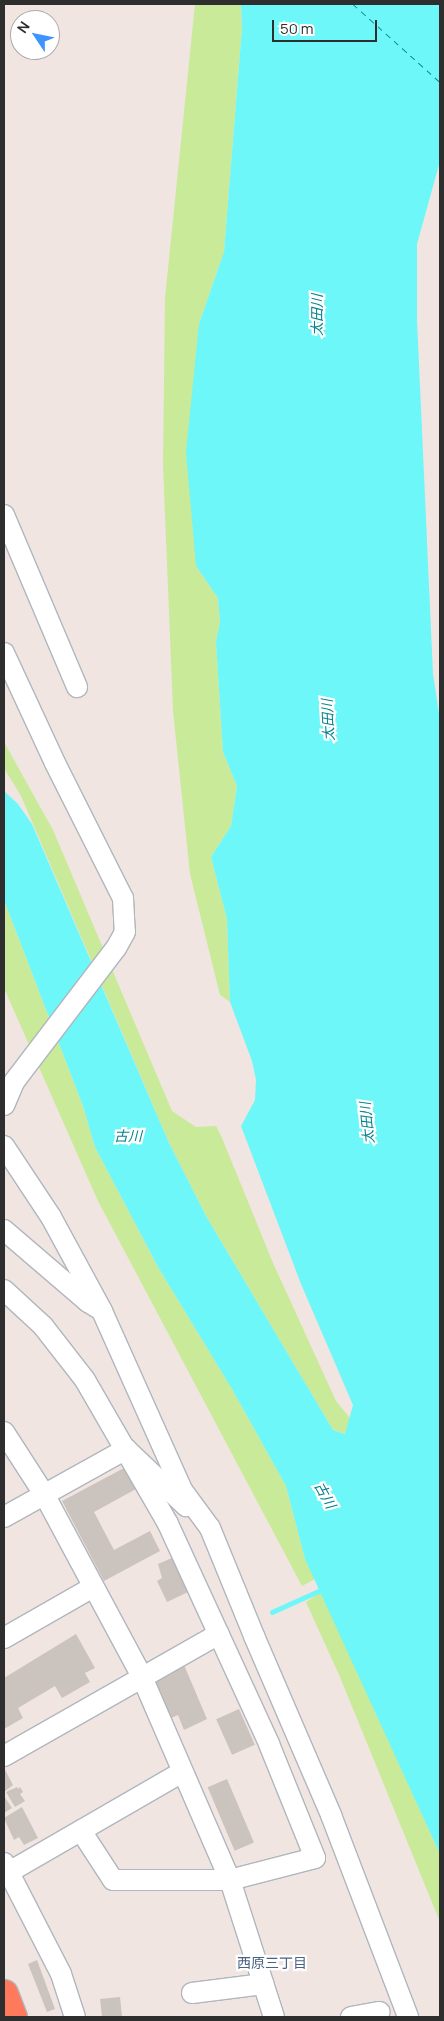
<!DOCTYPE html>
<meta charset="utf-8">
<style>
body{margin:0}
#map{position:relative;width:444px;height:2021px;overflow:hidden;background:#f0e5e0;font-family:Manrope,"Noto Sans JP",sans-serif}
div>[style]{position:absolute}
.green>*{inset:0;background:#c9ea99}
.water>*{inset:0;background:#6df7f8}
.stream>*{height:4.5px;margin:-2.25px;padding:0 2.25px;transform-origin:2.25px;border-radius:2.25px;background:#6df7f8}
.ferry>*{height:1px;margin-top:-0.5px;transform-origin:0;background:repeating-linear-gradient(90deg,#06828e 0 6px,transparent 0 11px)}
.building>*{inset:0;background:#cbc3be;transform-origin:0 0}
.roads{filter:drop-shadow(1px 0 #b0b6be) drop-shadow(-1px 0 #b0b6be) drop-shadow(0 1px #b0b6be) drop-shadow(0 -1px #b0b6be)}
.minor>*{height:20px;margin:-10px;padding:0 10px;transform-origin:10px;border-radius:10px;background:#fff}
.highway>*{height:28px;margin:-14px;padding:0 14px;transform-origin:14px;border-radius:14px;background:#ff795c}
span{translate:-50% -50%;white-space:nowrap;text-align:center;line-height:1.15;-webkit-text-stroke:4.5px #fff;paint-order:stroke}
.water-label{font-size:14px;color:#06828e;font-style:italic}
.neighbourhood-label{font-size:14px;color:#4a6383}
.frame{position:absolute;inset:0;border:5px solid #2e2e2e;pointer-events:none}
.north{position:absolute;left:10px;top:10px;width:50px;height:50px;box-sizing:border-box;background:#fff;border:1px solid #ababab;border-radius:50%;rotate:304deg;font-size:14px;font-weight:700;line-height:20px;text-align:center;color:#2e2e2e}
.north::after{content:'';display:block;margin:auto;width:18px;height:22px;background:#3e94ff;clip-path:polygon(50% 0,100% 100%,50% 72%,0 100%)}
.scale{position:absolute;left:272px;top:20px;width:105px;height:22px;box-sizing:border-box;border:2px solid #2e2e2e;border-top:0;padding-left:6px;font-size:15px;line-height:18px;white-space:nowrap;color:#2e2e2e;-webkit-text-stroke:4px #fff;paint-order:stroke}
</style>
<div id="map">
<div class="green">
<i style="clip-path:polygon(195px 4px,241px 4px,242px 28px,224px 252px,199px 324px,196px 566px,218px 598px,220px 623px,216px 642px,223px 752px,237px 786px,231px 826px,211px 857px,227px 919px,230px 1002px,220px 995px,190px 874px,173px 711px,163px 465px,165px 298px)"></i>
<i style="clip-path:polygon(4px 742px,53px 830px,172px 1111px,196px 1127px,216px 1126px,222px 1138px,273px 1263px,336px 1401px,350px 1418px,346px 1434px,333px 1430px,206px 1216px,169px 1143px,21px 796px,4px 768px)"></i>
<i style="clip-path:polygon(4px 900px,83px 1106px,95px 1147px,158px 1267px,232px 1389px,286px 1486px,305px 1559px,315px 1579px,302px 1586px,98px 1201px,4px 988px)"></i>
<i style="clip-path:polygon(321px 1592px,440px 1854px,440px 1922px,340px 1677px,306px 1602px)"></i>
</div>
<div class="water">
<i style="clip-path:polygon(241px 4px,440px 4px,440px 161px,417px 244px,417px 320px,433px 674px,440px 720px,440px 1854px,305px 1559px,286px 1486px,232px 1389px,158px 1267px,95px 1147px,83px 1106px,4px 900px,4px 791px,18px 804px,32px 824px,169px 1143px,206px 1216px,333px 1430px,345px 1434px,353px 1405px,301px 1284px,241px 1126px,255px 1100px,256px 1080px,252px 1061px,230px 1002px,227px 919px,211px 857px,231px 826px,237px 786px,223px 752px,216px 642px,220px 622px,218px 598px,196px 566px,186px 452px,199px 324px,224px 252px,242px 28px)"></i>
</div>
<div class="stream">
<i style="left:272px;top:1612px;width:56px;rotate:-24.3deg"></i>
</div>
<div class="ferry">
<i style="left:353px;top:4px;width:117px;rotate:41.9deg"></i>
</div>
<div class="building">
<i style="clip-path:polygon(124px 1468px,136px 1489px,94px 1512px,114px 1550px,150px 1531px,160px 1551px,104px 1581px,62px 1501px)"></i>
<i style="clip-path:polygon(172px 1558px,178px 1564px,188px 1592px,167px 1602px,157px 1581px,162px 1578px,158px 1564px)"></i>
<i style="clip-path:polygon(76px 1634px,95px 1668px,85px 1673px,90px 1682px,62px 1698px,55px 1686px,18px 1708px,23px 1718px,4px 1729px,4px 1678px)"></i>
<i style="clip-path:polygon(184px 1665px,207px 1719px,184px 1730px,178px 1715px,169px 1719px,153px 1682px)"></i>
<i style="left:239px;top:1709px;width:39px;height:25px;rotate:66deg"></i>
<i style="clip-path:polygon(4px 1768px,13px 1785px,4px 1792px)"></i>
<i style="left:227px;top:1779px;width:69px;height:21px;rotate:67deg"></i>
<i style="clip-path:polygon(17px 1787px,18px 1789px,20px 1787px,23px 1792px,20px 1794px,25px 1801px,15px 1807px,6px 1792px)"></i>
<i style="clip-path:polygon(4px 1796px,12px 1808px,4px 1813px)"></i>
<i style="clip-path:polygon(22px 1807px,38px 1838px,24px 1845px,19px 1837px,14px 1840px,4px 1818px)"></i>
<i style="clip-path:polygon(37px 1960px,55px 2009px,47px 2012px,28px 1964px)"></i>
<i style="left:120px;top:1997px;width:20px;height:20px;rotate:84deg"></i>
</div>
<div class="roads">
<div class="minor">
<i style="left:4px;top:515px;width:187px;rotate:67deg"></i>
<i style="left:4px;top:653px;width:121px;rotate:65.1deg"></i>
<i style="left:55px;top:763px;width:151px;rotate:63.3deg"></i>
<i style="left:123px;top:898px;width:34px;rotate:87deg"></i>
<i style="left:125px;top:932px;width:18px;rotate:119deg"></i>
<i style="left:116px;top:948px;width:168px;rotate:127.3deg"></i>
<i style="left:14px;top:1082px;width:25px;rotate:113deg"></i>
<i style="left:4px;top:1146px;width:85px;rotate:56.5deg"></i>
<i style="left:51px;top:1217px;width:107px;rotate:61.5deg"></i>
<i style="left:102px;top:1311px;width:196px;rotate:65.9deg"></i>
<i style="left:182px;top:1490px;width:47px;rotate:53.6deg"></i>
<i style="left:210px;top:1528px;width:117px;rotate:67.8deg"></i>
<i style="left:254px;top:1636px;width:195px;rotate:66.7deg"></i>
<i style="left:331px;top:1815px;width:216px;rotate:69.1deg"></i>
<i style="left:4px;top:1230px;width:111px;rotate:40.6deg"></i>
<i style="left:88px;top:1302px;width:12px;rotate:31deg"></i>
<i style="left:4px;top:1290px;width:53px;rotate:42.7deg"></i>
<i style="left:43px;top:1326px;width:68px;rotate:52.1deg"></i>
<i style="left:85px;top:1380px;width:166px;rotate:60deg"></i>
<i style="left:168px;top:1524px;width:242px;rotate:65.3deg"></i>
<i style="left:269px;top:1744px;width:123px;rotate:68deg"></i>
<i style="left:315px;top:1858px;width:88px;rotate:165.5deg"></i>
<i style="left:230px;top:1880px;width:117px;rotate:180deg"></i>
<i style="left:113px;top:1880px;width:59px;rotate:-123.1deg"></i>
<i style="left:4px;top:1432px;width:74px;rotate:57.2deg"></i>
<i style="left:44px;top:1494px;width:208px;rotate:61.8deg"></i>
<i style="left:142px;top:1677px;width:221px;rotate:66.6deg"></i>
<i style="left:230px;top:1880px;width:144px;rotate:72.2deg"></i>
<i style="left:4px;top:1517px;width:140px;rotate:-29.1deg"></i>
<i style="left:126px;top:1449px;width:83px;rotate:43.5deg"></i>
<i style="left:4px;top:1638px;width:103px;rotate:-29.8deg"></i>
<i style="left:4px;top:1756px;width:247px;rotate:-29.6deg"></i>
<i style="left:4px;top:1863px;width:125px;rotate:62.8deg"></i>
<i style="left:61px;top:1974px;width:45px;rotate:72deg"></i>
<i style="left:9px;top:1872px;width:200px;rotate:-30deg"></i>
<i style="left:192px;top:1993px;width:72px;rotate:-7.2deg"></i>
<i style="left:351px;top:2017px;width:29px;rotate:-10deg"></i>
</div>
<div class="highway">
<i style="left:4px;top:1994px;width:25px;rotate:69deg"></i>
</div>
</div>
<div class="water-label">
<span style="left:317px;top:315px;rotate:-90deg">太田川</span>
<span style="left:328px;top:720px;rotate:-93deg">太田川</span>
<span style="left:367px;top:1123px;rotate:-96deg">太田川</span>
<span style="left:128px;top:1136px">古川</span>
<span style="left:325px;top:1495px;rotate:61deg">古川</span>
</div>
<div class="neighbourhood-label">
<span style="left:272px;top:1963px">西原三丁目</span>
</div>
<div class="frame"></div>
<div class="north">N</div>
<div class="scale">50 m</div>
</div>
